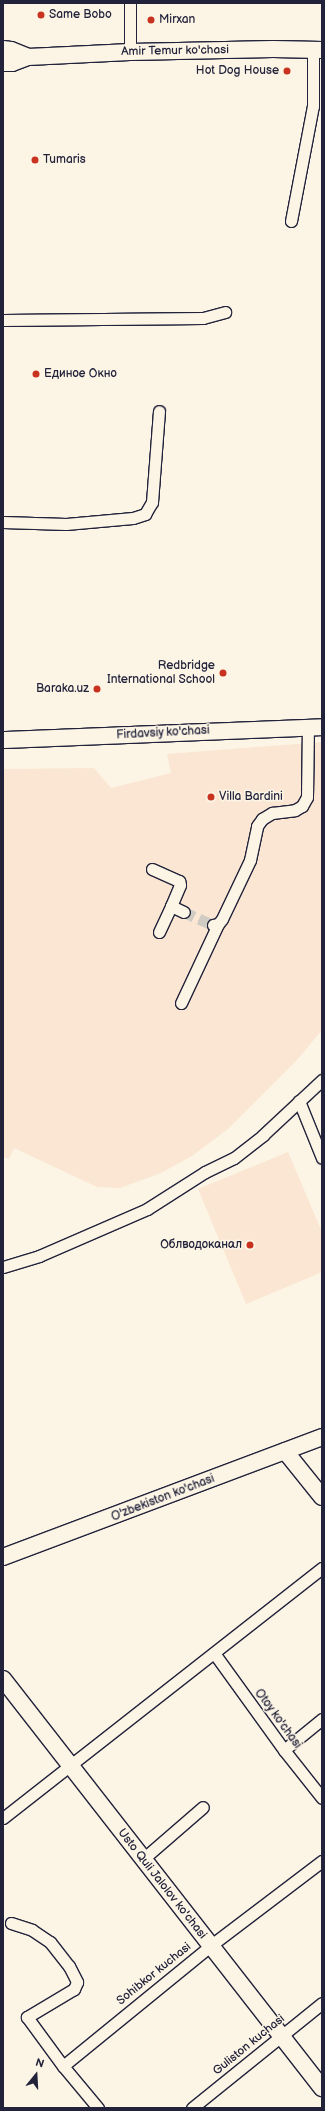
<!DOCTYPE html>
<meta charset="utf-8">
<style>
body{margin:0}
#map{position:relative;width:325px;height:2111px;overflow:hidden;background:#fcf5e5;font-family:"Balsamiq Sans",sans-serif}
div>[style]{position:absolute}
.built>*{inset:0;background:#fae6d2}
.street-tunnel>*{height:11px;margin-top:-5.5px;transform-origin:0;background:repeating-linear-gradient(90deg,#d0cbc3 0 11px,transparent 0 16.5px)}
.roads{filter:drop-shadow(1px 0 #22223b) drop-shadow(-1px 0 #22223b) drop-shadow(0 1px #22223b) drop-shadow(0 -1px #22223b)}
.street>*{height:11px;margin:-5.5px;padding:0 5.5px;transform-origin:5.5px;border-radius:5.5px;background:#fcf5e5}
.secondary>*{height:16px;margin:-8px;padding:0 8px;transform-origin:8px;border-radius:8px;background:#fcf5e5}
.dots>*{width:11px;height:11px;translate:-50% -50%;box-sizing:border-box;border:2px solid #fcf5e5;border-radius:50%}
span{translate:-50% -50%;white-space:nowrap;text-align:center;line-height:1.15;-webkit-text-stroke:3px #fcf5e5;paint-order:stroke}
.poi-label{font-size:12px;color:#22223b}
.left{translate:0 -50%;text-align:left}
.right{translate:-100% -50%;text-align:right}
.street-label{font-size:12px;color:#22223b}
.frame{position:absolute;inset:0;border:4px solid #22223b;pointer-events:none}
.north{position:absolute;left:16px;top:2055px;width:40px;height:40px;-webkit-text-stroke:3px #fcf5e5;paint-order:stroke;rotate:18deg;font-size:11px;font-weight:700;line-height:16px;text-align:center;color:#22223b}
.north::after{content:'';display:block;margin:auto;width:14px;height:18px;background:#22223b;clip-path:polygon(50% 0,100% 100%,50% 72%,0 100%)}
</style>
<div id="map">
<div class="built">
<i style="clip-path:polygon(322px 742px,322px 1030px,297px 1060px,228px 1129px,192px 1156px,161px 1173px,120px 1188px,97px 1187px,14px 1148px,9px 1159px,3px 1157px,3px 769px,94px 768px,111px 788px,171px 773px,167px 754px)"></i>
<i style="clip-path:polygon(288px 1152px,322px 1232px,322px 1272px,246px 1304px,198px 1189px)"></i>
</div>
<div class="street-tunnel">
<i style="left:184px;top:912px;width:32px;rotate:24deg"></i>
</div>
<div class="roads">
<div class="street">
<i style="left:130px;top:3px;width:49px;rotate:90deg"></i>
<i style="left:291px;top:221px;width:117px;rotate:-79.2deg"></i>
<i style="left:313px;top:106px;width:56px;rotate:-90deg"></i>
<i style="left:3px;top:320px;width:200px;rotate:-0.6deg"></i>
<i style="left:203px;top:318px;width:23px;rotate:-15deg"></i>
<i style="left:3px;top:522px;width:63px;rotate:1.8deg"></i>
<i style="left:66px;top:524px;width:67px;rotate:-5.1deg"></i>
<i style="left:133px;top:518px;width:13px;rotate:-18deg"></i>
<i style="left:145px;top:514px;width:14px;rotate:-60deg"></i>
<i style="left:152px;top:502px;width:91px;rotate:-85.6deg"></i>
<i style="left:152px;top:869px;width:30px;rotate:24deg"></i>
<i style="left:179px;top:881px;width:4px;rotate:76deg"></i>
<i style="left:180px;top:885px;width:23px;rotate:113deg"></i>
<i style="left:213px;top:925px;width:5px;rotate:-11deg"></i>
<i style="left:218px;top:924px;width:6px;rotate:-51deg"></i>
<i style="left:222px;top:919px;width:65px;rotate:-64.6deg"></i>
<i style="left:250px;top:860px;width:35px;rotate:-78deg"></i>
<i style="left:257px;top:826px;width:9px;rotate:-54deg"></i>
<i style="left:262px;top:819px;width:12px;rotate:-31deg"></i>
<i style="left:272px;top:813px;width:23px;rotate:-7deg"></i>
<i style="left:295px;top:810px;width:8px;rotate:-30deg"></i>
<i style="left:302px;top:806px;width:10px;rotate:-61deg"></i>
<i style="left:307px;top:797px;width:69px;rotate:-89.2deg"></i>
<i style="left:159px;top:932px;width:29px;rotate:-65deg"></i>
<i style="left:171px;top:906px;width:14px;rotate:25deg"></i>
<i style="left:181px;top:1003px;width:87px;rotate:-64.9deg"></i>
<i style="left:299px;top:1101px;width:61px;rotate:68deg"></i>
<i style="left:3px;top:1267px;width:38px;rotate:-17deg"></i>
<i style="left:39px;top:1256px;width:118px;rotate:-23.5deg"></i>
<i style="left:147px;top:1209px;width:69px;rotate:-32.5deg"></i>
<i style="left:205px;top:1172px;width:32px;rotate:-26deg"></i>
<i style="left:234px;top:1158px;width:37px;rotate:-38deg"></i>
<i style="left:263px;top:1135px;width:81px;rotate:-43deg"></i>
<i style="left:214px;top:1653px;width:120px;rotate:54.2deg"></i>
<i style="left:284px;top:1750px;width:61px;rotate:51.6deg"></i>
<i style="left:284px;top:1750px;width:49px;rotate:-39.2deg"></i>
<i style="left:3px;top:1818px;width:405px;rotate:-38.1deg"></i>
<i style="left:143px;top:1859px;width:79px;rotate:-40.9deg"></i>
<i style="left:11px;top:1923px;width:22px;rotate:18deg"></i>
<i style="left:32px;top:1930px;width:22px;rotate:34deg"></i>
<i style="left:50px;top:1942px;width:31px;rotate:52deg"></i>
<i style="left:69px;top:1966px;width:18px;rotate:63deg"></i>
<i style="left:77px;top:1982px;width:8px;rotate:113deg"></i>
<i style="left:74px;top:1989px;width:55px;rotate:149.2deg"></i>
<i style="left:27px;top:2017px;width:61px;rotate:53.7deg"></i>
<i style="left:63px;top:2066px;width:55px;rotate:50.2deg"></i>
<i style="left:63px;top:2066px;width:190px;rotate:-39.2deg"></i>
<i style="left:210px;top:1946px;width:141px;rotate:-37.2deg"></i>
<i style="left:192px;top:2108px;width:167px;rotate:-38.9deg"></i>
</div>
<div class="secondary">
<i style="left:3px;top:49px;width:8px;rotate:7deg"></i>
<i style="left:11px;top:50px;width:18px;rotate:22deg"></i>
<i style="left:3px;top:63px;width:9px"></i>
<i style="left:12px;top:63px;width:17px;rotate:-21deg"></i>
<i style="left:28px;top:57px;width:102px;rotate:-2.8deg"></i>
<i style="left:130px;top:52px;width:143px;rotate:-1.2deg"></i>
<i style="left:273px;top:49px;width:49px;rotate:1.2deg"></i>
<i style="left:3px;top:740px;width:319px;rotate:-2.3deg"></i>
<i style="left:285px;top:1451px;width:59px;rotate:51.2deg"></i>
<i style="left:3px;top:1557px;width:341px;rotate:-20.6deg"></i>
<i style="left:3px;top:1679px;width:519px;rotate:52.05deg"></i>
</div>
</div>
<div class="dots">
<i style="left:41px;top:15px;background:#c8321e"></i>
<i style="left:151px;top:20px;background:#c8321e"></i>
<i style="left:287px;top:71px;background:#c8321e"></i>
<i style="left:35px;top:160px;background:#c8321e"></i>
<i style="left:36px;top:374px;background:#c8321e"></i>
<i style="left:223px;top:673px;background:#c8321e"></i>
<i style="left:97px;top:689px;background:#c8321e"></i>
<i style="left:211px;top:797px;background:#c8321e"></i>
<i style="left:250px;top:1245px;background:#c8321e"></i>
</div>
<div class="poi-label">
<span class="left" style="left:49px;top:15px">Same Bobo</span>
<span class="left" style="left:159px;top:20px">Mirxan</span>
<span class="right" style="left:279px;top:71px">Hot Dog House</span>
<span class="left" style="left:43px;top:160px">Tumaris</span>
<span class="left" style="left:44px;top:374px">Единое Окно</span>
<span class="right" style="left:215px;top:673px">Redbridge<br>International School</span>
<span class="right" style="left:89px;top:689px">Baraka.uz</span>
<span class="left" style="left:219px;top:797px">Villa Bardini</span>
<span class="right" style="left:242px;top:1245px">Облводоканал</span>
</div>
<div class="street-label">
<span style="left:175px;top:51px;rotate:-1deg">Amir Temur ko'chasi</span>
<span style="left:163px;top:733px;rotate:-3deg">Firdavsiy ko'chasi</span>
<span style="left:163px;top:1498px;rotate:-21deg">O'zbekiston ko'chasi</span>
<span style="left:278px;top:1719px;rotate:54deg">Otoy ko'chasi</span>
<span style="left:162px;top:1884px;rotate:52deg">Usto Quli Jalolov ko'chasi</span>
<span style="left:154px;top:1974px;rotate:-39deg">Sohibkor kuchasi</span>
<span style="left:249px;top:2045px;rotate:-39deg">Guliston kuchasi</span>
</div>
<div class="frame"></div>
<div class="north">N</div>
</div>
